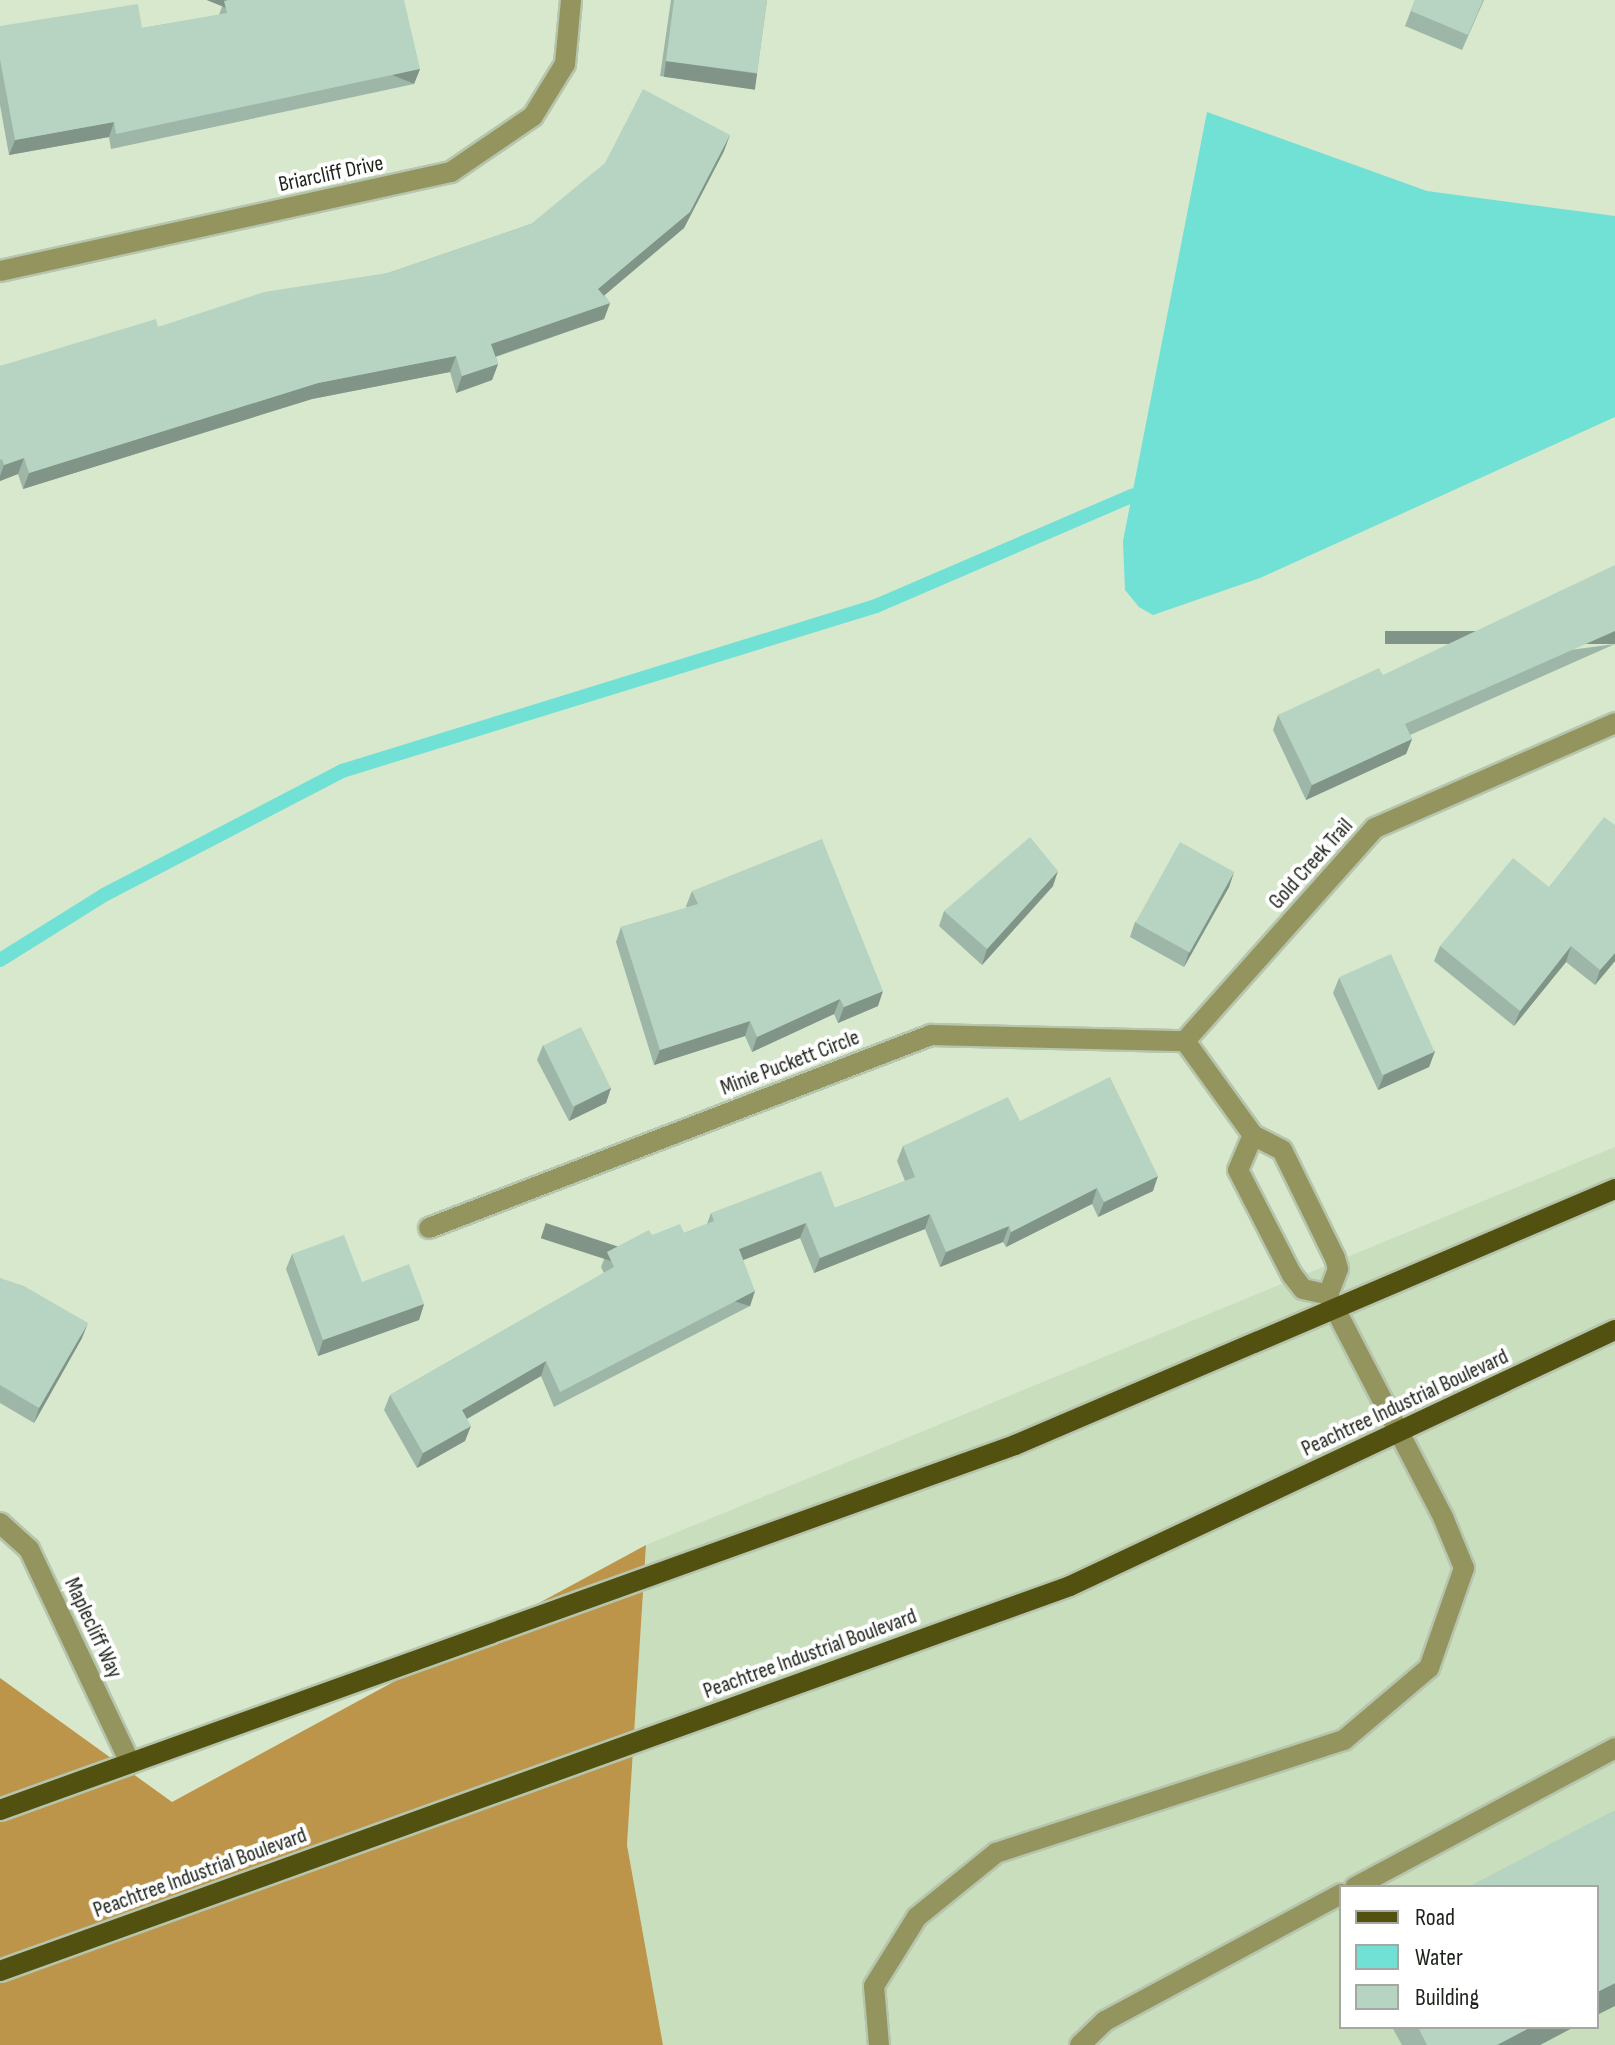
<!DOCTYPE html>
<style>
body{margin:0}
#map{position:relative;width:1615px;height:2045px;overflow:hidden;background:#d7e8cd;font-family:"Sofia Sans Condensed",sans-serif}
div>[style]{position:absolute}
.built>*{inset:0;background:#c9debd}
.forest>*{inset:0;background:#bc954b}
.water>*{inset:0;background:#71e0d5}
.stream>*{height:14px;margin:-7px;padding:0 7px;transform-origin:7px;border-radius:7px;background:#71e0d5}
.roads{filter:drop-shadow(2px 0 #b6c5ad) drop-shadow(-2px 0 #b6c5ad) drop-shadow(0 2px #b6c5ad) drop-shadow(0 -2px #b6c5ad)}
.minor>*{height:20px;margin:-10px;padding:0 10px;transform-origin:10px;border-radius:10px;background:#94945e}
.primary>*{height:20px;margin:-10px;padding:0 10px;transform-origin:10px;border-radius:10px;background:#53510f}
.wall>*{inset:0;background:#9db6a8}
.shaded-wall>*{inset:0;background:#809488;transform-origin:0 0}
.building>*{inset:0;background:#b7d4c3;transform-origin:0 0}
span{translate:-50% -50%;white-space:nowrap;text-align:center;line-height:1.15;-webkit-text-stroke:8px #fff;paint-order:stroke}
.street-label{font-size:22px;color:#1d231a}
.legend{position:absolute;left:1339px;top:1885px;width:260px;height:144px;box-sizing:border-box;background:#fff;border:2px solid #a5a7a3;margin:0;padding:10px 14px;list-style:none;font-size:24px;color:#1d231a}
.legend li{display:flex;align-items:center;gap:16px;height:40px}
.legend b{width:40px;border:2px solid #a5a7a3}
</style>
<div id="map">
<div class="built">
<i style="clip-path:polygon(evenodd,1615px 1147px,1615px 2045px,663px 2045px,627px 1845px,646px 1545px,1615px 1147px,1341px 1887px,1597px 1887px,1597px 2027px,1341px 2027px,1341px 1887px)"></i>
</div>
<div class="forest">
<i style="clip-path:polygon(646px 1545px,627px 1845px,663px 2045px,0 2045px,0 1678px,172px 1802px)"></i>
</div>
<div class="water">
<i style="clip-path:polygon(1207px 112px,1427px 191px,1615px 216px,1615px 417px,1260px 578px,1153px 615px,1139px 607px,1125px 590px,1123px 541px)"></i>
</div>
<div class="stream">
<i style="left:0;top:960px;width:123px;rotate:-32deg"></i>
<i style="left:104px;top:895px;width:268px;rotate:-27.5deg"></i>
<i style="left:342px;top:771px;width:559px;rotate:-17.17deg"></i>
<i style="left:876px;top:606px;width:279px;rotate:-23.3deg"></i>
</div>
<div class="roads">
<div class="minor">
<i style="left:0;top:271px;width:462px;rotate:-12.4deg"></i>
<i style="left:451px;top:172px;width:99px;rotate:-34.3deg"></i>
<i style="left:533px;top:116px;width:61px;rotate:-58.4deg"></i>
<i style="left:565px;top:64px;width:64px;rotate:-84.6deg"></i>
<i style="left:1185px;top:1041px;width:285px;rotate:-48.3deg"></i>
<i style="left:1375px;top:828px;width:262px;rotate:-23.6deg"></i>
<i style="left:1253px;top:1135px;width:38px;rotate:113deg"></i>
<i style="left:1238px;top:1170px;width:118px;rotate:62.8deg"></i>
<i style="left:1292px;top:1275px;width:18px;rotate:52deg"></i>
<i style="left:1303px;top:1289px;width:26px;rotate:13deg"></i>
<i style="left:429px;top:1228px;width:538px;rotate:-21.03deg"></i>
<i style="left:931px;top:1035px;width:254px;rotate:1.4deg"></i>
<i style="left:0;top:1523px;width:39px;rotate:42deg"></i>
<i style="left:29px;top:1549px;width:237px;rotate:64.7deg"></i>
<i style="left:1355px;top:1887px;width:295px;rotate:-28.1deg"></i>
<i style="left:879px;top:2045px;width:59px;rotate:-94.8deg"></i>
<i style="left:874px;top:1986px;width:81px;rotate:-58.1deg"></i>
<i style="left:917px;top:1917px;width:102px;rotate:-39deg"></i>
<i style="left:996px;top:1853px;width:366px;rotate:-18deg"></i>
<i style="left:1344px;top:1740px;width:111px;rotate:-40.3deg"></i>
<i style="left:1429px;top:1668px;width:106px;rotate:-70.7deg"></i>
<i style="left:1464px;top:1568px;width:55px;rotate:-112.4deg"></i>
<i style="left:1443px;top:1517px;width:250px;rotate:-117.4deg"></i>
<i style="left:1328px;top:1295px;width:28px;rotate:-69deg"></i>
<i style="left:1338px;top:1269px;width:11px;rotate:-105deg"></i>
<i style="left:1335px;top:1258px;width:120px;rotate:-116.1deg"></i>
<i style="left:1282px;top:1150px;width:33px;rotate:-153deg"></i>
<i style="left:1253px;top:1135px;width:116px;rotate:-125.9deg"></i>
<i style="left:1080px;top:2045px;width:35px;rotate:-44deg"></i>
<i style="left:1105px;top:2021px;width:268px;rotate:-28.3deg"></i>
</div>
<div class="primary">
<i style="left:0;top:1810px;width:1079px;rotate:-19.78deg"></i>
<i style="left:1015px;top:1445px;width:652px;rotate:-23.11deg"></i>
<i style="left:0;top:1971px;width:1137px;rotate:-19.79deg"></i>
<i style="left:1070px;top:1586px;width:602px;rotate:-25.16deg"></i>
</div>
</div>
<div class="wall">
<i style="clip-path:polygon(671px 0,767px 0,757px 73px,751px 88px,660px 76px)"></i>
<i style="clip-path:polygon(1415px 0,1484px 0,1462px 50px,1405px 26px)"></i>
<i style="clip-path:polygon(224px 1px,420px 69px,414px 84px,111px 149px,109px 137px,9px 155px,0 105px,0 26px,142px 28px,219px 15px)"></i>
<i style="clip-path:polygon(724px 151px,684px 228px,604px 295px,610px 303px,604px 319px,496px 357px,498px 364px,492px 380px,456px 393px,450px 372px,312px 399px,23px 489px,18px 474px,0 481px,0 366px,158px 327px,388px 273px,531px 224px)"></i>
<i style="clip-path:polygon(1615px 644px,1410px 735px,1412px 739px,1406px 754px,1306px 800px,1273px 730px,1278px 715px,1383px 675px)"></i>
<i style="clip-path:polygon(1615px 825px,1615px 961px,1595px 985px,1566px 962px,1514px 1026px,1434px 961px,1440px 946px,1549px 887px)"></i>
<i style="clip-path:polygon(1234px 872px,1229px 887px,1184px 967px,1130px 937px,1135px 922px)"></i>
<i style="clip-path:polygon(1053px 886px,982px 965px,939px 926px,944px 911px)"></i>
<i style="clip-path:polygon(692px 891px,878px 1006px,838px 1023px,834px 1014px,752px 1052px,745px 1036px,654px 1065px,616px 942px,621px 927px,687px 908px,686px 906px)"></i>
<i style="clip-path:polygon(1339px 978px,1435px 1051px,1429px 1067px,1378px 1090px,1333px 993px)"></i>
<i style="clip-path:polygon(543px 1045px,611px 1088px,606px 1103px,569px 1121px,537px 1060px)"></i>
<i style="clip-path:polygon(1020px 1121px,1153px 1191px,1098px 1217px,1092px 1204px,1006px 1247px,1003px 1242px,940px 1267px,925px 1229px,814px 1273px,800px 1238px,743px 1260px,750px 1306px,554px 1407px,541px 1376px,467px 1419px,465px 1441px,417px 1468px,384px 1410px,390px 1395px,604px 1273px,601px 1267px,607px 1252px,652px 1235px,684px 1233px,707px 1224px,711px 1213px,835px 1208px,905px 1181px,897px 1161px,903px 1146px)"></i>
<i style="clip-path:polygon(292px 1254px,362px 1282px,424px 1304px,419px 1320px,318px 1356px,286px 1269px)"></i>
<i style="clip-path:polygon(0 1278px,82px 1338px,34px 1423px,0 1403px)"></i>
<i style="clip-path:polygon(1392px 2027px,1574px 2027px,1540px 2045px,1402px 2045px)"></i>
</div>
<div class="shaded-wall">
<i style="left:666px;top:61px;width:92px;height:16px;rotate:8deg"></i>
<i style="left:420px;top:69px;width:16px;height:311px;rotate:112deg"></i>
<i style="clip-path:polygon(114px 122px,109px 137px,9px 155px,15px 140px)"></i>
<i style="clip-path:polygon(730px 135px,724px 151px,684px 228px,593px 305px,598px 289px)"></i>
<i style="clip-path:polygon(610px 303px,604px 319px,485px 360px,491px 344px)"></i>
<i style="clip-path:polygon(456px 356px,450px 372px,312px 399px,23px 489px,29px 473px,318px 383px)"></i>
<i style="clip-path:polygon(498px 364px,492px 380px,456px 393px,462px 376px)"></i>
<i style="clip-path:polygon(24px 458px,18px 474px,0 481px,0 476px,4px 465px)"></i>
<i style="left:1615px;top:631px;width:13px;height:230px;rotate:90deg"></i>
<i style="clip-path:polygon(1412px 739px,1406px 754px,1306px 800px,1312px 785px)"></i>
<i style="clip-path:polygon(1058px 871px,1053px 886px,982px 965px,987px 949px)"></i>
<i style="clip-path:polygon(1234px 872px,1229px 887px,1184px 967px,1189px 952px)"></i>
<i style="clip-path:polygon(1571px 946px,1566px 962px,1514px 1026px,1520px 1011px)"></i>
<i style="clip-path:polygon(1615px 953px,1615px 961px,1595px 985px,1600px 970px)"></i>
<i style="clip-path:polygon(883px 991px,878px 1006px,838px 1023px,844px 1007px)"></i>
<i style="clip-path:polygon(840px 999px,834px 1014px,752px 1052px,757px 1037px)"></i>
<i style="clip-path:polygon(750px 1021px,745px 1036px,654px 1065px,660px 1050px)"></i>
<i style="clip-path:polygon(1435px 1051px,1429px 1067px,1378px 1090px,1384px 1075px)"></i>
<i style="clip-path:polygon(611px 1088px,606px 1103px,569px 1121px,575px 1106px)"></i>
<i style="clip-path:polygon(1158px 1176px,1153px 1191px,1098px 1217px,1104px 1202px)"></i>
<i style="clip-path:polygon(1097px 1188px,1092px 1204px,1006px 1247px,1011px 1232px)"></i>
<i style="clip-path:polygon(930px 1214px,925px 1229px,814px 1273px,820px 1258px)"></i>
<i style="clip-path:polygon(806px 1223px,800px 1238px,733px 1264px,739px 1249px)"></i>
<i style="clip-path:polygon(1009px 1226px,1003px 1242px,940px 1267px,946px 1252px)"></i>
<i style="left:755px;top:1291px;width:16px;height:220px;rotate:108deg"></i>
<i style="clip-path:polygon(424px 1304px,419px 1320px,318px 1356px,323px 1340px)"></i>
<i style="clip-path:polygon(88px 1323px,82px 1338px,34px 1423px,39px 1408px)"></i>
<i style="clip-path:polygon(546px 1361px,541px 1376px,456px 1425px,462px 1410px)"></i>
<i style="clip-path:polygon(471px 1426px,465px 1441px,417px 1468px,423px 1453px)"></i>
<i style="clip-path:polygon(1615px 1983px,1615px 2006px,1597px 2015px,1597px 1992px)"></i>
<i style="clip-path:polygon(1531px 2027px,1574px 2027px,1540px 2045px,1497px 2045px)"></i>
</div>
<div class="building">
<i style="clip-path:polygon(228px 0,404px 0,420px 69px,116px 134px,114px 122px,15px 140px,0 59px,0 26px,138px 4px,142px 28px,227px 13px,224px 1px)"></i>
<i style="clip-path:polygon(674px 0,767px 0,757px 73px,666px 61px)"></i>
<i style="clip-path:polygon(1415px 0,1483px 0,1468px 35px,1411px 11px)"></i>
<i style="clip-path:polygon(643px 89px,730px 135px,690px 212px,598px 289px,610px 303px,491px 344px,498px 364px,462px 376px,456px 356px,318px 383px,29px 473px,24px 458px,4px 465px,2px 459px,0 460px,0 366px,156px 319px,158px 327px,264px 292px,388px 273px,531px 224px,605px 163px)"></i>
<i style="clip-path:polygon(1615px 565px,1615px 631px,1405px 724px,1412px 739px,1312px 785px,1278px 715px,1379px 668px,1383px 675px)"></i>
<i style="clip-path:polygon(1604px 817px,1615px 825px,1615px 953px,1600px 970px,1571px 946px,1520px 1011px,1440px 946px,1513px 858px,1549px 887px)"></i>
<i style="clip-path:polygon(1030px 837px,1058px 871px,987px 949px,944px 911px)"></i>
<i style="clip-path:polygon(822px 839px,883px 991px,844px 1007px,840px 999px,757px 1037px,750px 1021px,660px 1050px,621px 927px,698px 904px,692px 891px)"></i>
<i style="left:1180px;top:842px;width:62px;height:92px;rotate:29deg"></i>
<i style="left:1391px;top:954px;width:107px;height:57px;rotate:66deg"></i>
<i style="left:581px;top:1027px;width:68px;height:42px;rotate:64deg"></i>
<i style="clip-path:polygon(1110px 1077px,1158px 1176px,1104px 1202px,1097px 1188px,1011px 1232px,1009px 1226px,946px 1252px,930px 1214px,820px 1258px,806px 1223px,739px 1249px,755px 1291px,560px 1392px,546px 1361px,462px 1410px,471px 1426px,423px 1453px,390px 1395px,614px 1267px,607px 1252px,649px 1230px,652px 1235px,680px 1224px,684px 1233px,714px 1221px,711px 1213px,821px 1171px,835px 1208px,915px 1177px,903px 1146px,1008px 1097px,1020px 1121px)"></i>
<i style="clip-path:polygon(344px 1235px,362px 1282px,409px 1264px,424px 1304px,323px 1340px,292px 1254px)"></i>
<i style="clip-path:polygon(0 1278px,24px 1286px,88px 1323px,39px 1408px,0 1385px)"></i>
<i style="clip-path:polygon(1615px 1810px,1615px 1983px,1597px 1992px,1597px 1887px,1468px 1887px)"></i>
<i style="clip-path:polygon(1418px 2027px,1531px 2027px,1497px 2045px,1427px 2045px)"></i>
</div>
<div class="street-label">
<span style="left:331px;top:174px;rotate:-12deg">Briarcliff Drive</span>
<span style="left:1311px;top:864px;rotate:-48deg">Gold Creek Trail</span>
<span style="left:790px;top:1063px;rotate:-21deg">Minie Puckett Circle</span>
<span style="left:1405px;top:1403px;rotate:-25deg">Peachtree Industrial Boulevard</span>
<span style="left:93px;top:1628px;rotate:65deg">Maplecliff Way</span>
<span style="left:810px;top:1654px;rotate:-20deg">Peachtree Industrial Boulevard</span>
<span style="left:200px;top:1873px;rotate:-20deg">Peachtree Industrial Boulevard</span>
</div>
<ul class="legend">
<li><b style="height:10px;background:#53510f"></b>Road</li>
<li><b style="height:22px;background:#71e0d5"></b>Water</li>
<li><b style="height:22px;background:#b7d4c3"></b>Building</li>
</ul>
</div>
